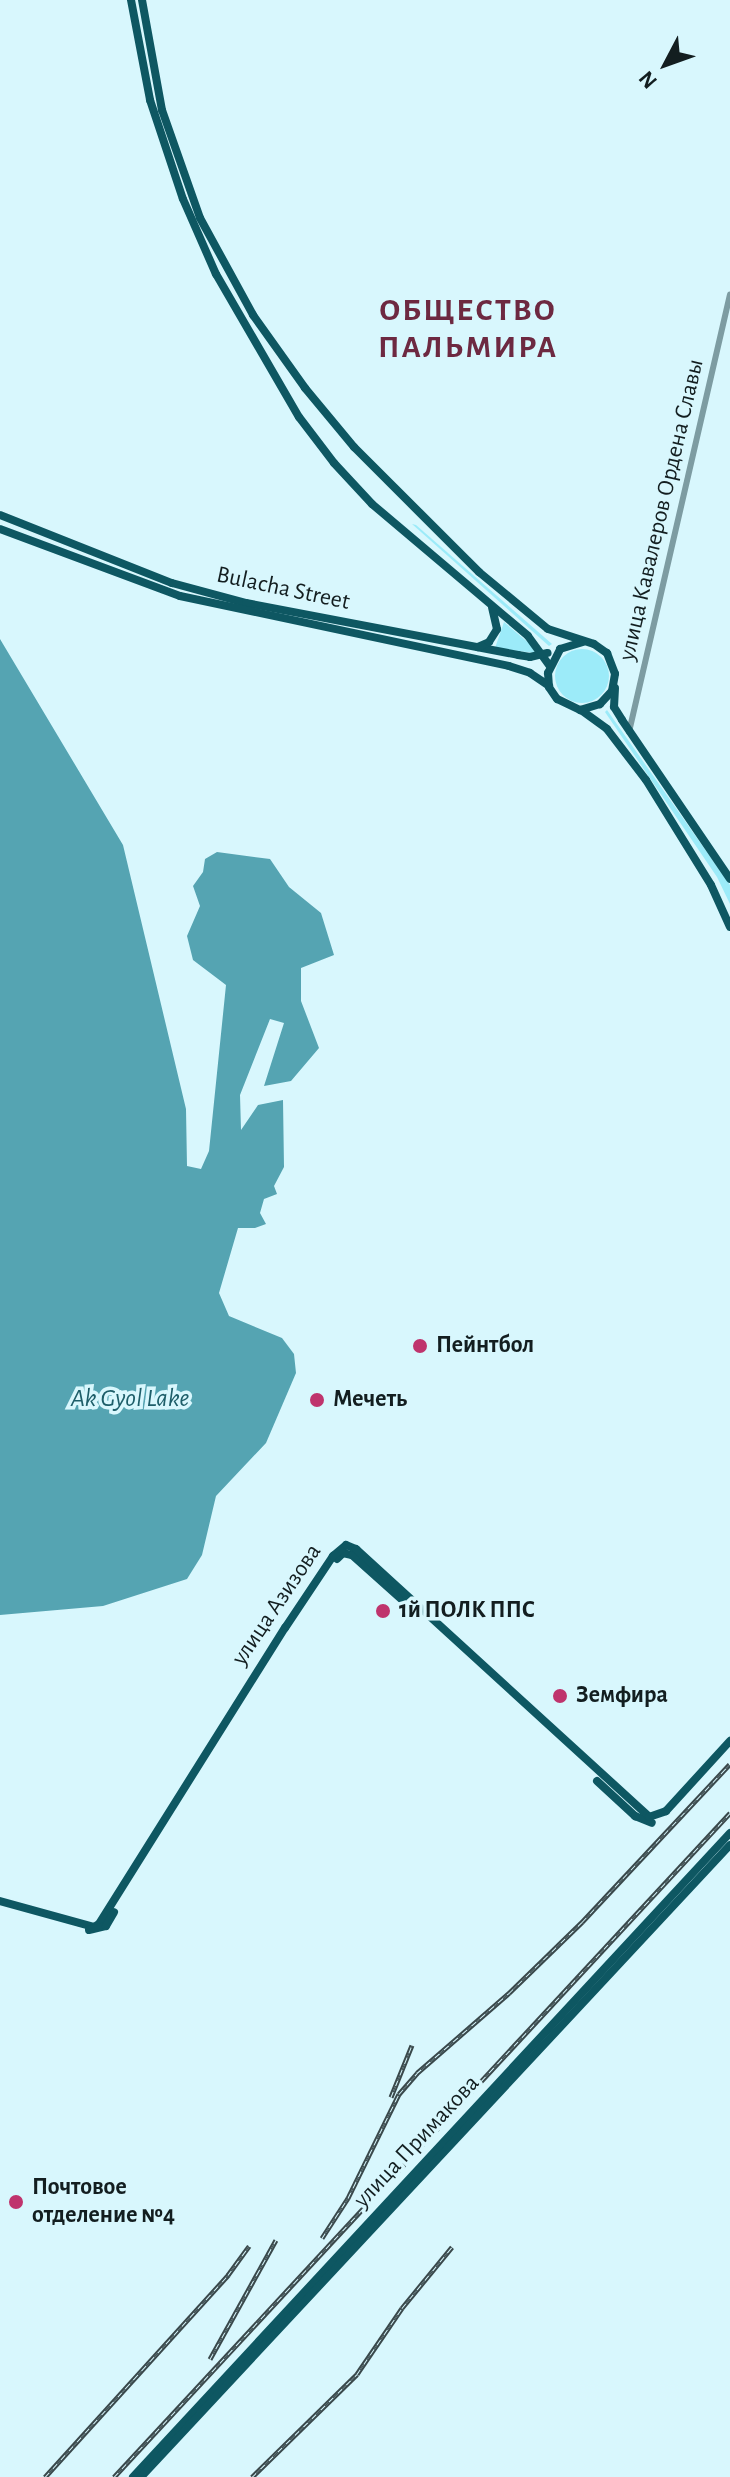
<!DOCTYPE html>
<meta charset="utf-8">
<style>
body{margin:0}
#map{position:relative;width:730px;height:2477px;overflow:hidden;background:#d8f7fd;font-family:"Alegreya Sans",sans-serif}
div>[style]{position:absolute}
.green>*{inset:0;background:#9cebf9}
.round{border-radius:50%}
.water>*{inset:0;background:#55a4b2}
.minor>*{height:6px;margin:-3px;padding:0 3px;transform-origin:3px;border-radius:3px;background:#7d9ca2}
.major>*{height:8px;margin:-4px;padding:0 4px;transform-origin:4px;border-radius:4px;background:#0e5762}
.rail>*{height:5px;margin-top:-2.5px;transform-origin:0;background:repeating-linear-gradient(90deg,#d8f7fd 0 6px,#39484b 0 12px);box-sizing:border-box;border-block:2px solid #39484b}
.dots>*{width:22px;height:22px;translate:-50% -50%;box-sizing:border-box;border:4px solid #d8f7fd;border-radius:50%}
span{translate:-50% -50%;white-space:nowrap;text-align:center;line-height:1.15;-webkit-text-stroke:7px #d8f7fd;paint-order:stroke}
.street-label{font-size:24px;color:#131e20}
.poi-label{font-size:24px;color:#131e20;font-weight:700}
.left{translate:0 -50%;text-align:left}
.water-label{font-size:26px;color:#1d5e69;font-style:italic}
.district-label{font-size:32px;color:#6d2941;font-weight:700;letter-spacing:2px}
.north{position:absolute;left:626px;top:24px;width:80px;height:80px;-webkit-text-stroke:6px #d8f7fd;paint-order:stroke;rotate:229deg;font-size:22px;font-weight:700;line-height:32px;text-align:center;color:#131e20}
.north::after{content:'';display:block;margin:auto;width:28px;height:36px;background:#131e20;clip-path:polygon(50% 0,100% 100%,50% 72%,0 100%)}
</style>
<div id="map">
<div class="green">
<i style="clip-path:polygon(412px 524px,416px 525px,552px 644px,549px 646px)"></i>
<i style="clip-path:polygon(504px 622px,530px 644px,535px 653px,495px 648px)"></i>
<i class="round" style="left:555px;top:649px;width:54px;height:54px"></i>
<i style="clip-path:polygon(607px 710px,730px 885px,730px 904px,717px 877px,605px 712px)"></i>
</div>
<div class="water">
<i style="clip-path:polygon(0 639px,123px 845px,186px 1109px,187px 1166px,201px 1169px,209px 1151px,226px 985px,193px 960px,187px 936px,200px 906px,193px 886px,203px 872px,205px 859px,217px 852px,270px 859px,289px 887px,321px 913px,334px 955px,301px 968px,301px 1001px,319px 1048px,291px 1081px,264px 1086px,284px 1023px,270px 1019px,240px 1095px,241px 1130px,258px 1105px,283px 1100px,284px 1167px,274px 1186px,277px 1194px,264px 1199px,260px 1213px,266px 1224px,255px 1228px,238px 1228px,219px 1293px,229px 1316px,282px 1338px,294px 1354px,296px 1373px,266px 1443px,216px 1496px,202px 1555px,187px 1579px,103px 1606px,0 1615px)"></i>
</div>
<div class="minor">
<i style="left:629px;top:732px;width:449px;rotate:-77deg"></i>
</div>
<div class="major">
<i style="left:131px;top:0;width:102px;rotate:79.2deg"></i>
<i style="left:150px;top:100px;width:104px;rotate:71.6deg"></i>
<i style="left:183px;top:199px;width:82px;rotate:66.3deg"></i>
<i style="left:216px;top:274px;width:165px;rotate:59.9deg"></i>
<i style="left:299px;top:417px;width:58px;rotate:52.7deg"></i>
<i style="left:334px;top:463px;width:56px;rotate:47.2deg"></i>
<i style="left:372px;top:504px;width:204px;rotate:40.2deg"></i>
<i style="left:528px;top:636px;width:36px;rotate:54deg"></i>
<i style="left:142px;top:0;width:112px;rotate:79.7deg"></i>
<i style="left:162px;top:110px;width:114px;rotate:70.6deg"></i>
<i style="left:200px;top:218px;width:111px;rotate:61.3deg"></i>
<i style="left:253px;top:315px;width:90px;rotate:54.5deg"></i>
<i style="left:305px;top:388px;width:77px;rotate:50.3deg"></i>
<i style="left:354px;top:447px;width:177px;rotate:45deg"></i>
<i style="left:479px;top:572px;width:89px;rotate:39.6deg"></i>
<i style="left:548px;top:629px;width:48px;rotate:18.1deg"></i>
<i style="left:594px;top:644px;width:16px;rotate:35deg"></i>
<i style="left:607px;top:653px;width:22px;rotate:69deg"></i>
<i style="left:615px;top:674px;width:17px;rotate:100deg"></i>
<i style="left:612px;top:691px;width:18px;rotate:133deg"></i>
<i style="left:600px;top:704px;width:21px;rotate:163deg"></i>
<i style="left:580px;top:710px;width:25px;rotate:-154deg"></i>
<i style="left:557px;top:699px;width:14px;rotate:-124deg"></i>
<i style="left:549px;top:687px;width:14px;rotate:-94deg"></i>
<i style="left:548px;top:673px;width:27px;rotate:-63deg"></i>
<i style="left:560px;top:649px;width:24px;rotate:-17deg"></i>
<i style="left:0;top:515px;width:185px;rotate:21.6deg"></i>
<i style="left:172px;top:583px;width:77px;rotate:15.1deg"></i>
<i style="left:246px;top:603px;width:277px;rotate:10.8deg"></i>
<i style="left:518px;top:655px;width:12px;rotate:9deg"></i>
<i style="left:530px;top:657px;width:18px;rotate:-13deg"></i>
<i style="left:0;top:529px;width:192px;rotate:20.4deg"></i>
<i style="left:180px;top:596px;width:336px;rotate:12deg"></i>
<i style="left:509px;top:666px;width:22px;rotate:18deg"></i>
<i style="left:530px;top:673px;width:23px;rotate:34deg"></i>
<i style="left:478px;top:647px;width:12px;rotate:-24deg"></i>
<i style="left:489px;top:642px;width:15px;rotate:-58deg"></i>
<i style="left:497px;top:629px;width:22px;rotate:-103deg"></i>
<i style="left:615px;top:688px;width:19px;rotate:93deg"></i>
<i style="left:614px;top:707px;width:15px;rotate:58deg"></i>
<i style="left:622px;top:720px;width:192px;rotate:55.8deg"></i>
<i style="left:581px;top:710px;width:32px;rotate:36deg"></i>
<i style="left:607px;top:729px;width:64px;rotate:52.6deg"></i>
<i style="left:646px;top:780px;width:123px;rotate:58.2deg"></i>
<i style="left:711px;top:885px;width:46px;rotate:65.7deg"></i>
<i style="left:337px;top:1559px;width:8px;rotate:-45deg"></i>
<i style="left:343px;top:1553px;width:9px;rotate:13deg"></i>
<i style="left:352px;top:1555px;width:75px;rotate:41.8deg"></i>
<i style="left:597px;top:1781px;width:52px;rotate:42.6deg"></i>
<i style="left:635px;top:1816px;width:18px;rotate:22deg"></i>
<i style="left:0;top:1901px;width:98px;rotate:15.5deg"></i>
<i style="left:94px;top:1927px;width:6px;rotate:-31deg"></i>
<i style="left:99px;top:1924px;width:350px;rotate:-57.9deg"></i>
<i style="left:285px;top:1628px;width:87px;rotate:-56.3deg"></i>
<i style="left:333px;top:1556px;width:17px;rotate:-40deg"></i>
<i style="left:346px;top:1545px;width:11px;rotate:22deg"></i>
<i style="left:356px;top:1549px;width:397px;rotate:42.4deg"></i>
<i style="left:649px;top:1817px;width:18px;rotate:-19deg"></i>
<i style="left:666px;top:1811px;width:95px;rotate:-47.6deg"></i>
<i style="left:89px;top:1930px;width:17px;rotate:-13deg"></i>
<i style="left:106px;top:1926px;width:16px;rotate:-60deg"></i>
<i style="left:133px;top:2477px;width:878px;rotate:-47.17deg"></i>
<i style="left:141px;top:2477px;width:864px;rotate:-47.02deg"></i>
</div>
<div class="rail">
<i style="left:391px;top:2097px;width:56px;rotate:-68deg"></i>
<i style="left:322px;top:2238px;width:48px;rotate:-57deg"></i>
<i style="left:348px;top:2198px;width:116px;rotate:-63.9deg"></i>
<i style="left:399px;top:2094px;width:28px;rotate:-49deg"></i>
<i style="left:417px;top:2073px;width:122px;rotate:-41deg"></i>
<i style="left:509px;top:1993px;width:102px;rotate:-44.2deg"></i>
<i style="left:582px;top:1922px;width:216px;rotate:-46.9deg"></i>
<i style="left:210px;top:2359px;width:136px;rotate:-61deg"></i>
<i style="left:45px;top:2477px;width:273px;rotate:-47.8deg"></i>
<i style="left:228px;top:2275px;width:36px;rotate:-54deg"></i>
<i style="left:114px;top:2477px;width:906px;rotate:-47.15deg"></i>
<i style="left:252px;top:2477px;width:147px;rotate:-44.4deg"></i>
<i style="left:357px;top:2374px;width:80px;rotate:-55.7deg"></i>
<i style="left:402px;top:2308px;width:79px;rotate:-50.7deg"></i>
</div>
<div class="dots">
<i style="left:420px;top:1346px;background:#bf346d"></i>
<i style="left:317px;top:1400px;background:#bf346d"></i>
<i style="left:383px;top:1611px;background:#bf346d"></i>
<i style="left:560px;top:1696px;background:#bf346d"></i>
<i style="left:16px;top:2202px;background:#bf346d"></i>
</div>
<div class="street-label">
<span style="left:662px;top:510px;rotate:-77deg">улица Кавалеров Ордена Славы</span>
<span style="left:283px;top:589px;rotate:12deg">Bulacha Street</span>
<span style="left:277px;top:1605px;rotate:-56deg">улица Азизова</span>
<span style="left:417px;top:2142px;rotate:-47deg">улица Примакова</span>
</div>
<div class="poi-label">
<span class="left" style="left:436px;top:1346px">Пейнтбол</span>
<span class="left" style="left:333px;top:1400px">Мечеть</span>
<span class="left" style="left:399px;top:1611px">1й ПОЛК ППС</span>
<span class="left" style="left:576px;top:1696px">Земфира</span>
<span class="left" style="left:32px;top:2202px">Почтовое<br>отделение №4</span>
</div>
<div class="water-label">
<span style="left:130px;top:1399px">Ak Gyol Lake</span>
</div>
<div class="district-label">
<span style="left:468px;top:329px">ОБЩЕСТВО<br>ПАЛЬМИРА</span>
</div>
<div class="north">N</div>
</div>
